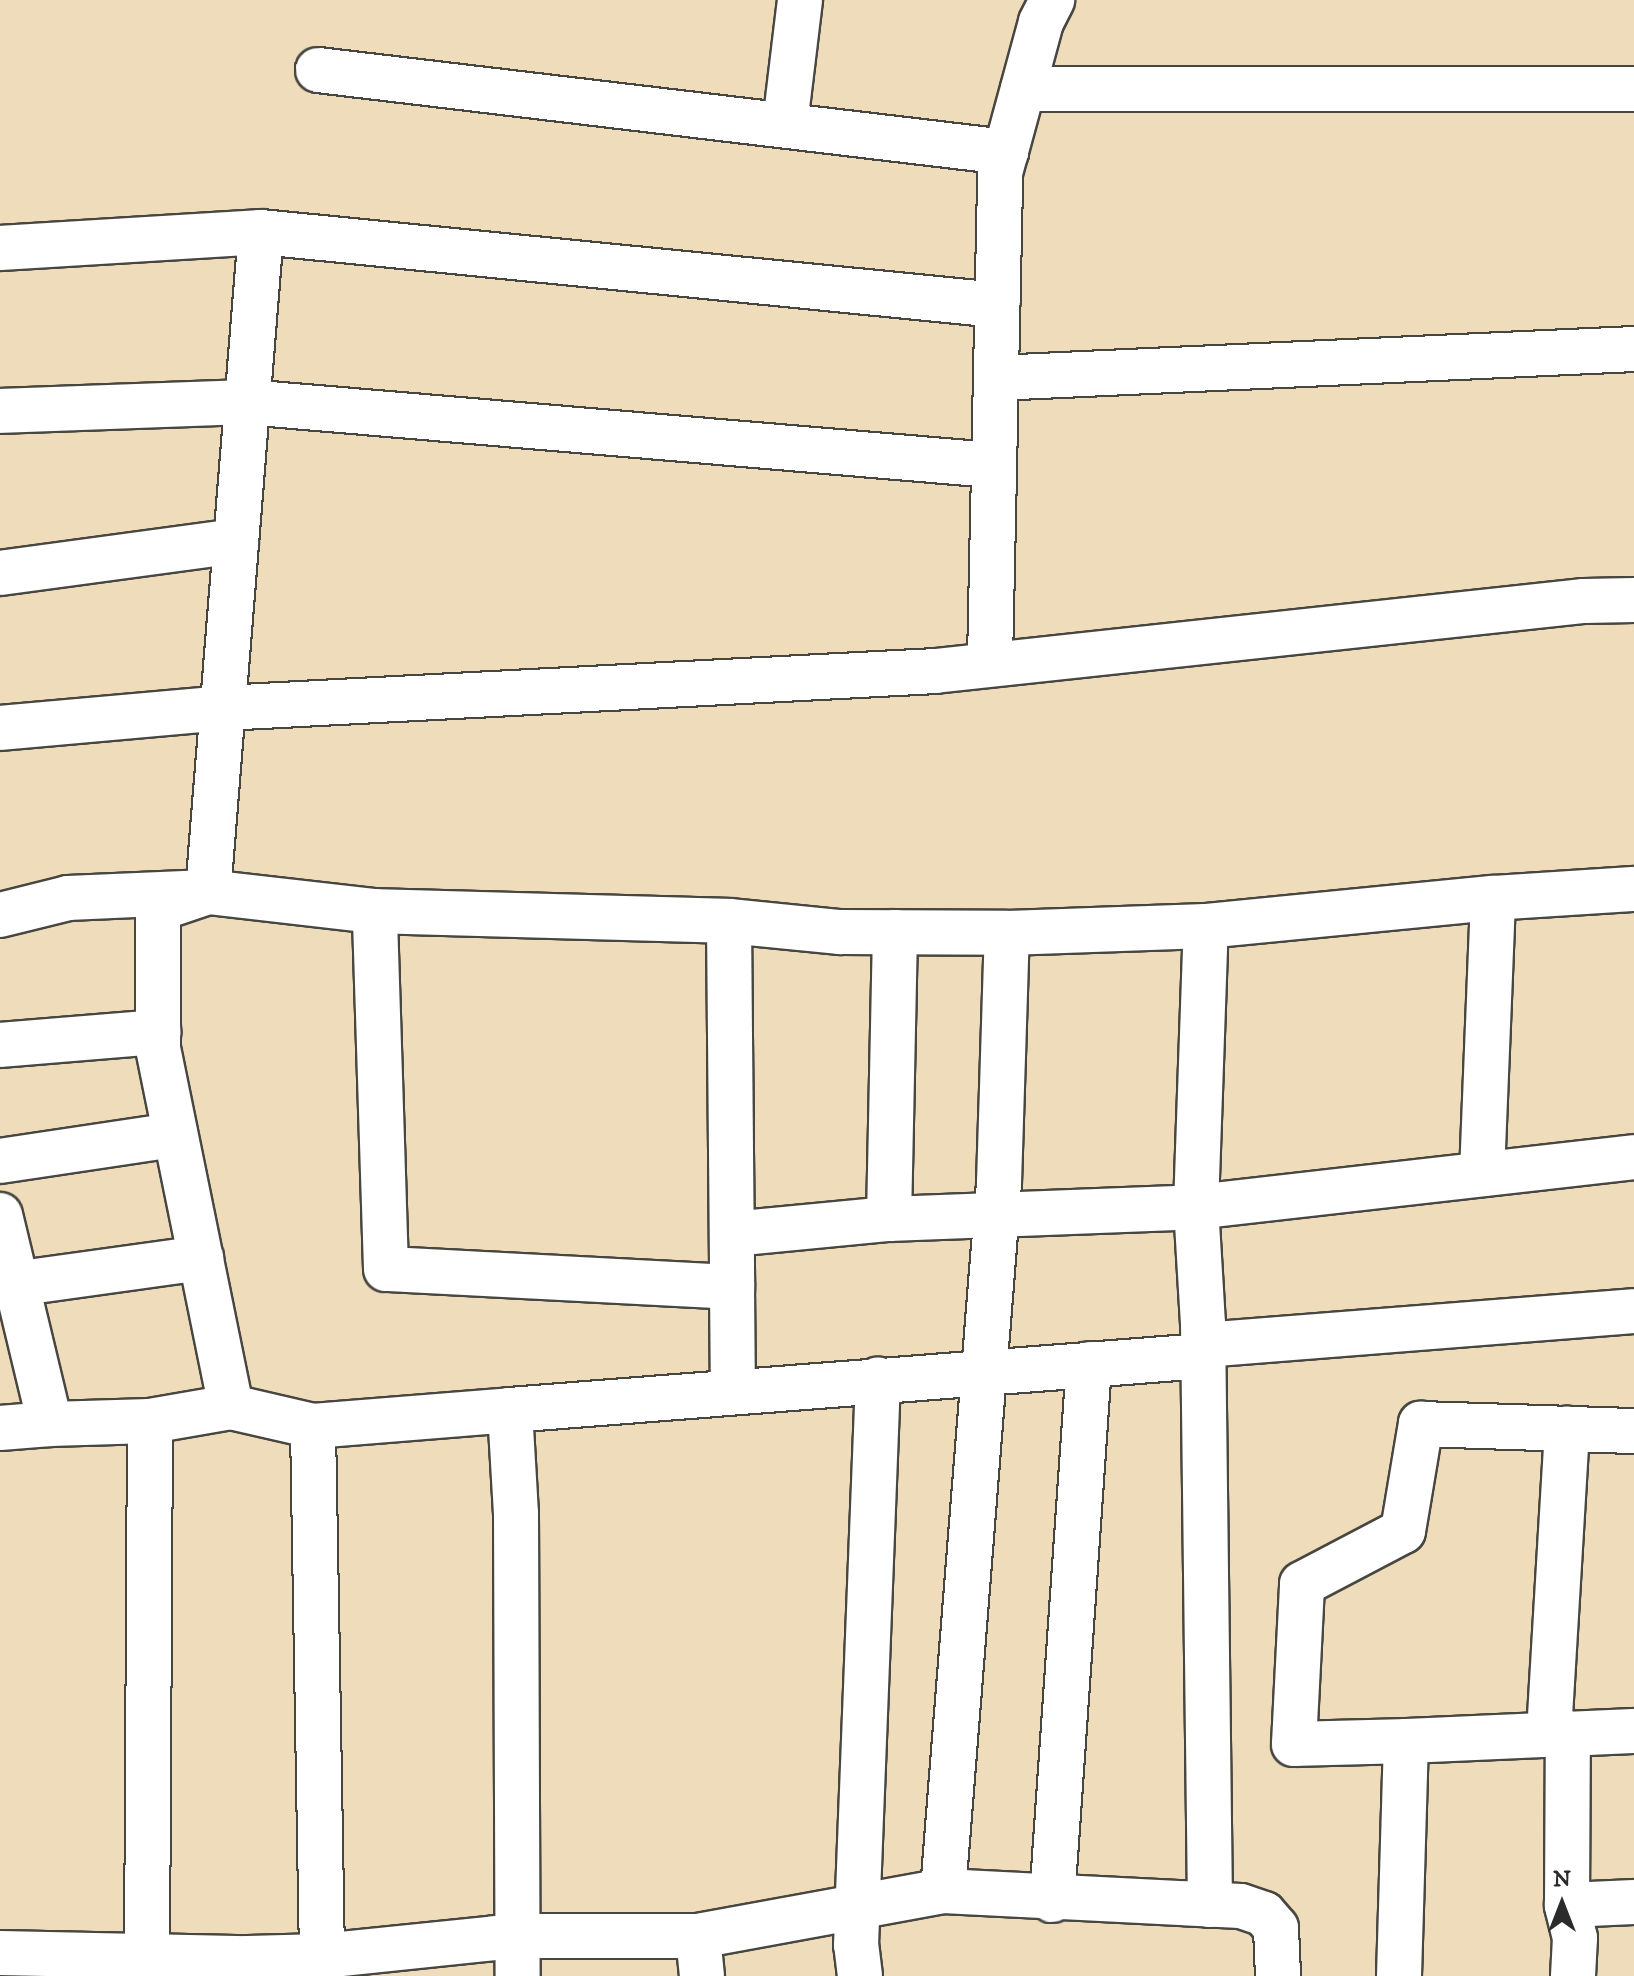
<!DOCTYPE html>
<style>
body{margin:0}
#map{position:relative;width:1634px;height:1976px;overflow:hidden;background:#eedcba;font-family:"IM FELL DW Pica",serif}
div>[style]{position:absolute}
.roads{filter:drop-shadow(2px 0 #484640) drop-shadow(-2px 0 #484640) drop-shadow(0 2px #484640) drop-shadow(0 -2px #484640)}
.minor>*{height:44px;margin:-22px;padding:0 22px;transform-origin:22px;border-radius:22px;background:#fff}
span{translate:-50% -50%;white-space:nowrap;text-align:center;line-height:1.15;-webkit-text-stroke:8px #fff;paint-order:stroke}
.north{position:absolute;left:1522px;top:1864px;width:80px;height:80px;-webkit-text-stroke:6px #fff;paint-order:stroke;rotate:0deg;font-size:22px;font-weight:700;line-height:32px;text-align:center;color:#2b2b2b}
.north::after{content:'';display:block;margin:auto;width:28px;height:36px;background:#2b2b2b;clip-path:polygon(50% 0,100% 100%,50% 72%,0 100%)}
</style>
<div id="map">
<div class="roads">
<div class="minor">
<i style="left:318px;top:70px;width:693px;rotate:6.8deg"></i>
<i style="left:1023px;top:89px;width:611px"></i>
<i style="left:785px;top:124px;width:125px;rotate:-83.1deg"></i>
<i style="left:0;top:248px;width:261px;rotate:-3.5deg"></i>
<i style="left:261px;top:232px;width:740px;rotate:5.66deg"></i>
<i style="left:996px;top:378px;width:639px;rotate:-2.6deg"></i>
<i style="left:0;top:411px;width:246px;rotate:-2.1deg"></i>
<i style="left:246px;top:402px;width:749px;rotate:4.83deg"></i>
<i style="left:0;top:573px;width:238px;rotate:-7.7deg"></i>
<i style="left:990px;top:661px;width:488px;rotate:-88.8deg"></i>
<i style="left:1000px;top:173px;width:156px;rotate:-74.8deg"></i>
<i style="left:1041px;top:22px;width:25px;rotate:-63deg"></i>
<i style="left:0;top:728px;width:224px;rotate:-5.1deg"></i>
<i style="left:223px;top:708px;width:713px;rotate:-2.97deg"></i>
<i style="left:935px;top:671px;width:653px;rotate:-6.16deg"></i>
<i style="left:1584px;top:601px;width:50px;rotate:-1.1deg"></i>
<i style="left:375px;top:911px;width:354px;rotate:1.6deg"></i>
<i style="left:729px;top:921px;width:366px;rotate:89.5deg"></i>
<i style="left:732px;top:1287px;width:346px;rotate:-177deg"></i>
<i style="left:386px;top:1269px;width:358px;rotate:-91.8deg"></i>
<i style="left:0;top:915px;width:70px;rotate:-14deg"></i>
<i style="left:68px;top:898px;width:140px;rotate:-2.5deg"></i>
<i style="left:208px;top:892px;width:168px;rotate:6.5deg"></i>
<i style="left:729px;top:921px;width:112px;rotate:5.7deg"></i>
<i style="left:840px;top:932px;width:167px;rotate:0.3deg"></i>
<i style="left:1007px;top:933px;width:199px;rotate:-2deg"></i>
<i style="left:1206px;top:926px;width:288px;rotate:-5.6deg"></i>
<i style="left:895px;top:932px;width:287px;rotate:91.2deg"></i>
<i style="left:889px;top:1219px;width:307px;rotate:-2.2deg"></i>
<i style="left:1196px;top:1207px;width:281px;rotate:-88deg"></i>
<i style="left:0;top:1045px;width:159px;rotate:-4.7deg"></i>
<i style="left:0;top:1161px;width:177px;rotate:-8.5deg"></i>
<i style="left:1482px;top:1174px;width:276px;rotate:-87.7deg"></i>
<i style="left:1493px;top:898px;width:141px;rotate:-3.7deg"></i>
<i style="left:0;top:1215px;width:215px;rotate:76.5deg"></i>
<i style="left:50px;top:1424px;width:100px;rotate:-1.7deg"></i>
<i style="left:732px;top:1234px;width:158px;rotate:-5.5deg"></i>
<i style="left:14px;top:1284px;width:189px;rotate:-7.9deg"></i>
<i style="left:732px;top:1287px;width:105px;rotate:89.5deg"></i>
<i style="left:1203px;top:1345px;width:432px;rotate:-4.5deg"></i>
<i style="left:231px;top:1407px;width:366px;rotate:-101.5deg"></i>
<i style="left:158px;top:1048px;width:139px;rotate:-90deg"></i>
<i style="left:158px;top:909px;width:53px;rotate:-18.8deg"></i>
<i style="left:208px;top:892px;width:662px;rotate:-85.41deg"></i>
<i style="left:510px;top:1410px;width:695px;rotate:-4.46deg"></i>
<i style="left:313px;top:1426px;width:198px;rotate:-4.6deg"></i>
<i style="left:510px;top:1410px;width:104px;rotate:86.7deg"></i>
<i style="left:516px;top:1514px;width:462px;rotate:89.8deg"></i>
<i style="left:0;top:1428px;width:50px;rotate:-4.6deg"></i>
<i style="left:1549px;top:1733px;width:305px;rotate:-86.6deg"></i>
<i style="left:1406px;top:1741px;width:112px;rotate:178.5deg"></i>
<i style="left:1294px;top:1744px;width:160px;rotate:-87.1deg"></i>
<i style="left:1302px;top:1584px;width:114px;rotate:-27.7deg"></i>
<i style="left:1403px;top:1531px;width:109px;rotate:-80.5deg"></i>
<i style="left:1421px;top:1424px;width:213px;rotate:1.9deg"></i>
<i style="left:943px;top:1891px;width:710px;rotate:-85.48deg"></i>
<i style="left:999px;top:1183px;width:250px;rotate:-88.2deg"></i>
<i style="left:1052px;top:1900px;width:537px;rotate:-86.05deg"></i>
<i style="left:1210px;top:1905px;width:581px;rotate:-90.69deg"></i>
<i style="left:1203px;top:1324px;width:117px;rotate:-93.4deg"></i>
<i style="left:1196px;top:1207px;width:441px;rotate:-6.5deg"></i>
<i style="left:1567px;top:1905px;width:172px;rotate:-89.7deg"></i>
<i style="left:698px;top:1936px;width:40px;rotate:84.3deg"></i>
<i style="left:0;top:1953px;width:248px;rotate:1.2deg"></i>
<i style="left:322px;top:1956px;width:193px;rotate:-5.9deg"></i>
<i style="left:514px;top:1936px;width:184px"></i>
<i style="left:698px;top:1936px;width:249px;rotate:-10.4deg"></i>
<i style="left:943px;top:1891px;width:298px;rotate:2.9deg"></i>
<i style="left:1241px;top:1906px;width:24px;rotate:19deg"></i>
<i style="left:1264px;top:1914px;width:18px;rotate:49deg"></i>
<i style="left:1276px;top:1928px;width:48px;rotate:87.6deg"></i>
<i style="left:147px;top:1959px;width:538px;rotate:-89.68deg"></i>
<i style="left:150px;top:1421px;width:82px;rotate:-9.8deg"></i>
<i style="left:231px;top:1407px;width:84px;rotate:13deg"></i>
<i style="left:313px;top:1426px;width:530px;rotate:89.03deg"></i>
<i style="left:322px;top:1956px;width:74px;rotate:178.5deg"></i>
<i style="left:248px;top:1958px;width:18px;rotate:90deg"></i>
<i style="left:860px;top:1976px;width:31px;rotate:-97deg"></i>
<i style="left:856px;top:1945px;width:566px;rotate:-87.77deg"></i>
<i style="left:1399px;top:1976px;width:235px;rotate:-88.3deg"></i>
<i style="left:1406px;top:1741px;width:228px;rotate:-2.5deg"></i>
<i style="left:1573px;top:1976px;width:38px;rotate:-87deg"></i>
<i style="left:1575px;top:1938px;width:34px;rotate:-104deg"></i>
<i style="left:1567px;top:1905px;width:67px;rotate:-2.6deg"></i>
</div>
</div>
<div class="north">N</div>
</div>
